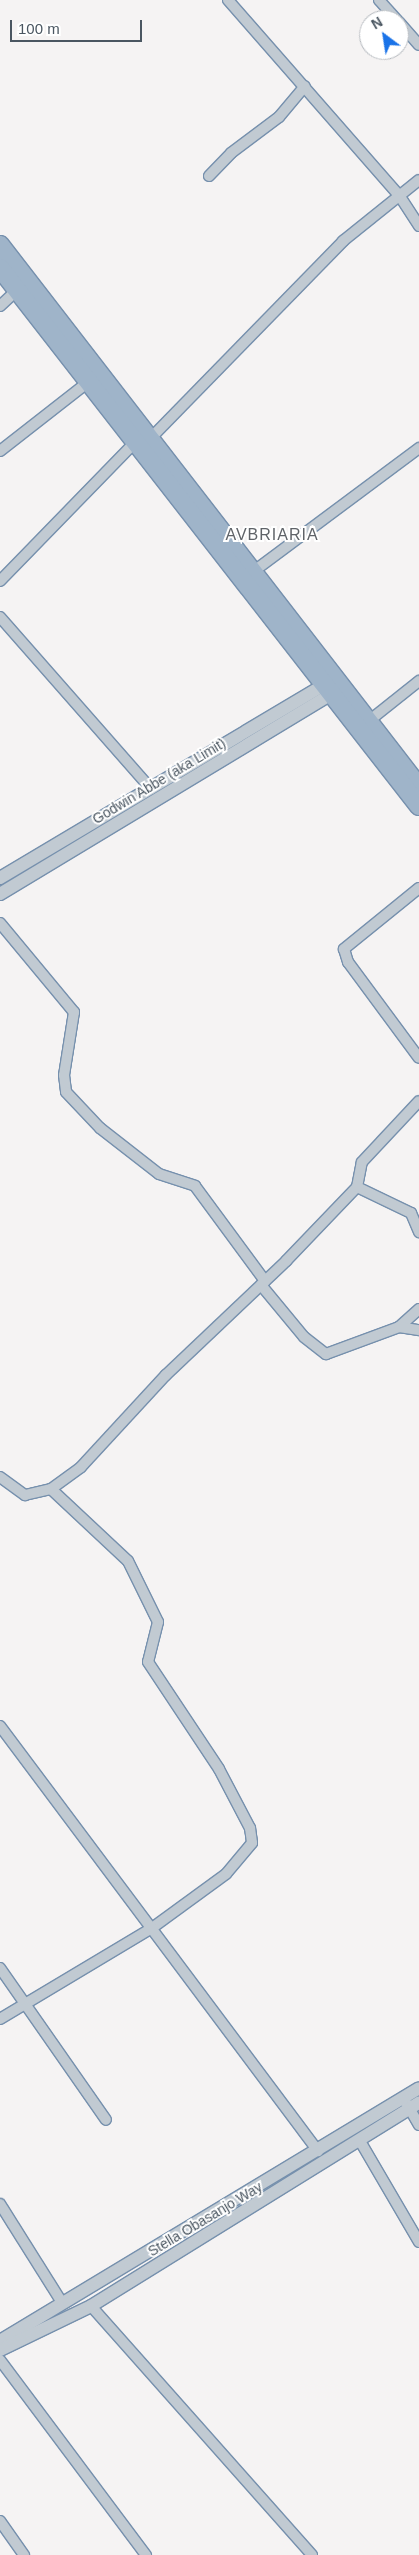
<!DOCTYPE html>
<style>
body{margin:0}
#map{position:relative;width:419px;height:2555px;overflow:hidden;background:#f5f3f3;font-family:Arial,sans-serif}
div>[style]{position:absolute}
.roads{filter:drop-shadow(1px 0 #7690ad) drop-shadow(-1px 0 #7690ad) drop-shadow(0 1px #7690ad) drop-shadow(0 -1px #7690ad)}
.minor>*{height:10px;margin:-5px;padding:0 5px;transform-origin:5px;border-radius:5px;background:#c1cad2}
.tertiary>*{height:12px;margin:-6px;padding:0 6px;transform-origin:6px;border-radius:6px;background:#c1cad2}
.trunk>*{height:18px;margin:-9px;padding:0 9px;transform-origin:9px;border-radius:9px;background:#9fb4c9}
span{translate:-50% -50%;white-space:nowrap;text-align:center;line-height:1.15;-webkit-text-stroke:4px #fff;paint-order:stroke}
.street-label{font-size:14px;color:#4a5661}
.quarter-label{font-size:16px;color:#5f6368;letter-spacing:1px}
.north{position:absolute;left:359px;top:10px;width:50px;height:50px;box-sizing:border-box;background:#fff;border:1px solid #b7bbc0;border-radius:50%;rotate:329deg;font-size:14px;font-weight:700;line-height:20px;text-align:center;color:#4a5661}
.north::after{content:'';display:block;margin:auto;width:18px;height:22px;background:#1a73e8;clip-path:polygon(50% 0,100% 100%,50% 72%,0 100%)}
.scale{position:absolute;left:10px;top:20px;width:132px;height:22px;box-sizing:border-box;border:2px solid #4a5661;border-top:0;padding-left:6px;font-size:15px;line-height:18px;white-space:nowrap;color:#4a5661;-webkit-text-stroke:4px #fff;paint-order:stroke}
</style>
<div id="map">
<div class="roads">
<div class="minor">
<i style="left:228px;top:0;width:259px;rotate:48.8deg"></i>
<i style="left:399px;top:195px;width:37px;rotate:57deg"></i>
<i style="left:379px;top:0;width:27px;rotate:48deg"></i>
<i style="left:399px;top:22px;width:30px;rotate:49deg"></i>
<i style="left:209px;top:176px;width:32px;rotate:-46deg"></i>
<i style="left:231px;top:153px;width:60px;rotate:-36.9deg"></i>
<i style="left:279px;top:117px;width:40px;rotate:-50deg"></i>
<i style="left:0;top:306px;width:22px;rotate:-43deg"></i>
<i style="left:150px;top:439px;width:277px;rotate:-45.7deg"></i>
<i style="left:343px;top:241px;width:97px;rotate:-38.8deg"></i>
<i style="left:0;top:451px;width:110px;rotate:-38deg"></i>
<i style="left:254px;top:571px;width:206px;rotate:-36.7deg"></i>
<i style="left:0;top:581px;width:194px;rotate:-45.8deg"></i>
<i style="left:0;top:617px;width:229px;rotate:48.7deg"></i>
<i style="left:370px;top:720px;width:63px;rotate:-38.5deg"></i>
<i style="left:419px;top:888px;width:97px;rotate:140.9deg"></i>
<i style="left:344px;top:949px;width:14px;rotate:73deg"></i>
<i style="left:348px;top:962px;width:119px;rotate:53.5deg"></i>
<i style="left:0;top:923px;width:116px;rotate:50.3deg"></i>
<i style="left:74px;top:1012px;width:64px;rotate:99deg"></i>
<i style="left:64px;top:1075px;width:17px;rotate:83deg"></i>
<i style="left:66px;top:1092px;width:50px;rotate:46.6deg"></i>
<i style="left:100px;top:1128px;width:75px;rotate:37.9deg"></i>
<i style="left:159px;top:1174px;width:38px;rotate:18deg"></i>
<i style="left:195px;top:1186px;width:118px;rotate:53.6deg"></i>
<i style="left:357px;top:1187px;width:60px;rotate:25.7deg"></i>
<i style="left:411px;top:1213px;width:21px;rotate:67deg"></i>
<i style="left:261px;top:1285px;width:67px;rotate:50.4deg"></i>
<i style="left:304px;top:1337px;width:28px;rotate:38deg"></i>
<i style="left:326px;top:1354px;width:78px;rotate:-20.3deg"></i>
<i style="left:399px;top:1327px;width:27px;rotate:-42deg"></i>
<i style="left:399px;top:1327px;width:20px;rotate:9deg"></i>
<i style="left:0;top:1477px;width:31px;rotate:36deg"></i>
<i style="left:25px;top:1495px;width:27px;rotate:-13deg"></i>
<i style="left:51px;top:1489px;width:105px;rotate:43.1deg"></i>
<i style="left:128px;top:1561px;width:68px;rotate:63.8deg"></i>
<i style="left:158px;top:1622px;width:41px;rotate:104deg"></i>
<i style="left:148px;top:1662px;width:128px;rotate:56.4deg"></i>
<i style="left:219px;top:1769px;width:67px;rotate:62.3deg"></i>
<i style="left:250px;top:1828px;width:15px;rotate:82deg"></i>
<i style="left:252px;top:1843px;width:40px;rotate:130deg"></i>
<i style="left:226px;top:1874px;width:92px;rotate:143.9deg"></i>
<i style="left:152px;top:1928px;width:177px;rotate:149.1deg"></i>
<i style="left:51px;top:1489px;width:37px;rotate:-36deg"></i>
<i style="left:81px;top:1467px;width:125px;rotate:-47.3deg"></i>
<i style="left:166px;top:1375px;width:166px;rotate:-43.5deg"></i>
<i style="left:286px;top:1261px;width:103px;rotate:-46.2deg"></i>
<i style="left:357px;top:1187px;width:25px;rotate:-79deg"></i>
<i style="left:362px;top:1162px;width:83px;rotate:-46.9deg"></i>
<i style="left:0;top:1726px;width:531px;rotate:53.19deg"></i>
<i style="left:0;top:1968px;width:185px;rotate:55.1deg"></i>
<i style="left:404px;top:2099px;width:30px;rotate:60deg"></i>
<i style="left:360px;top:2141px;width:117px;rotate:59.7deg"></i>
<i style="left:0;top:2204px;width:115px;rotate:57.8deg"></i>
<i style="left:91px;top:2306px;width:333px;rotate:48.4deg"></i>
<i style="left:0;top:2360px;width:244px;rotate:53.2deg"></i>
<i style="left:0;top:2521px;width:42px;rotate:54.8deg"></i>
</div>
<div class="tertiary">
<i style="left:0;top:878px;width:385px;rotate:-30.8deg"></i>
<i style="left:0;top:894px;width:395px;rotate:-31.1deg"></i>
<i style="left:0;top:2341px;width:489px;rotate:-31.1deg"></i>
<i style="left:0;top:2350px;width:101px;rotate:-25.8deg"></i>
<i style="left:91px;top:2306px;width:386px;rotate:-31.8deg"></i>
</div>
<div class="trunk">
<i style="left:0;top:245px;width:685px;rotate:52.29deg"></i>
<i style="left:0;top:268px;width:682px;rotate:52.09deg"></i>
</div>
</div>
<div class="street-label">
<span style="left:159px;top:781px;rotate:-31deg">Godwin Abbe (aka Limit)</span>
<span style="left:205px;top:2219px;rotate:-31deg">Stella Obasanjo Way</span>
</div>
<div class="quarter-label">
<span style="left:272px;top:535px">AVBRIARIA</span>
</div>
<div class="north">N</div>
<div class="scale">100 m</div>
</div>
